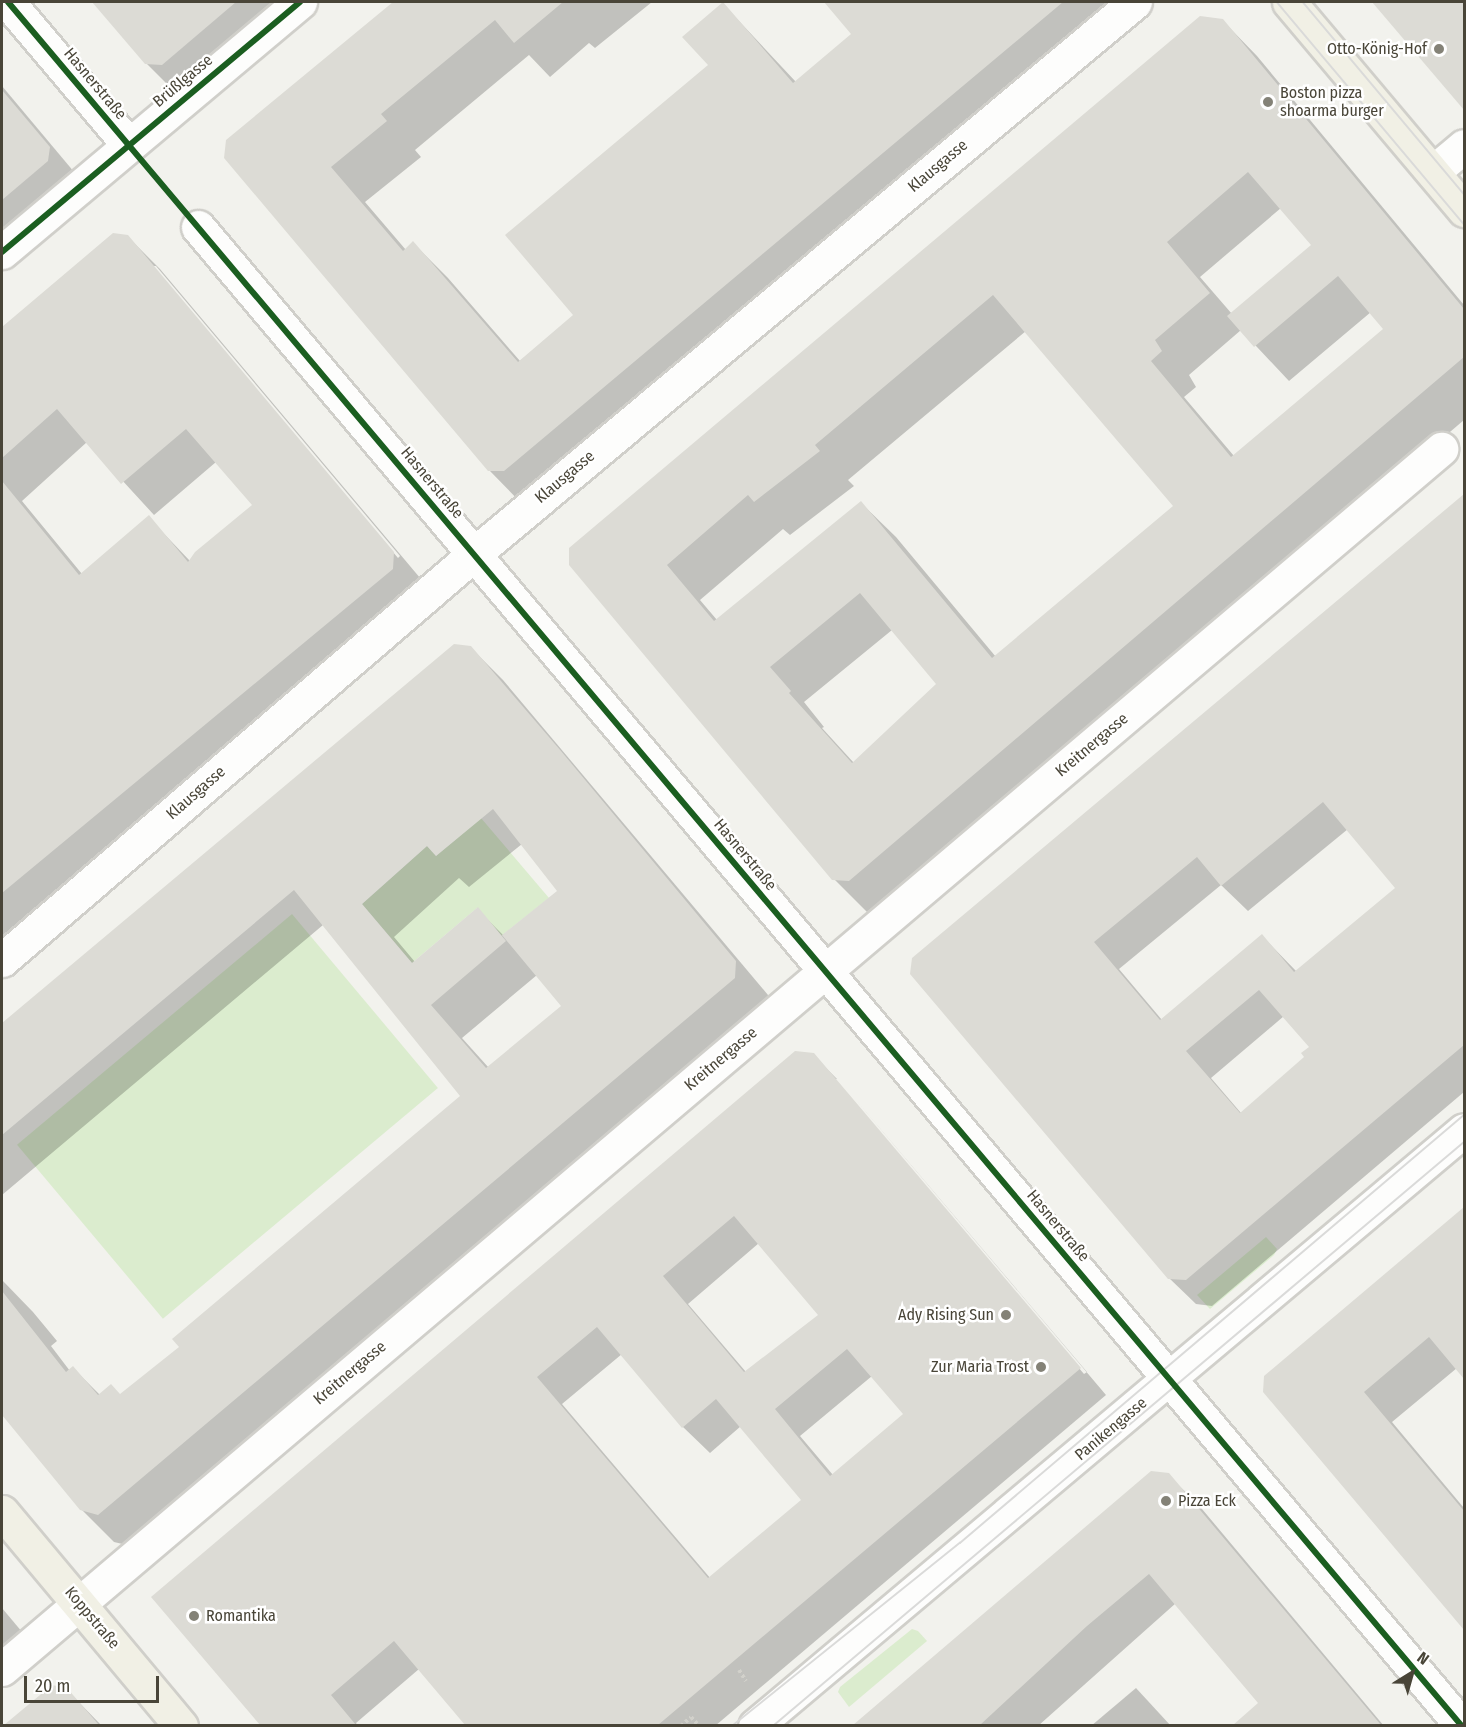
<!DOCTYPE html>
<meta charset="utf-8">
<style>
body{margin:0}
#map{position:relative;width:1466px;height:1727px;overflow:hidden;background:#f2f2ed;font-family:"Fira Sans Condensed",sans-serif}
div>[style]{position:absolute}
.green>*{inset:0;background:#dbecce;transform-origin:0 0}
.shadow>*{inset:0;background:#0003}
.building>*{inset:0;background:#dcdbd5}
.path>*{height:4px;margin-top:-2px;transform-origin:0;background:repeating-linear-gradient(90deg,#d2d1cb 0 3px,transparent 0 6px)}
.roads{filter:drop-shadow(2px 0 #d0cfca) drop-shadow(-2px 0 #d0cfca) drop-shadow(0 2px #d0cfca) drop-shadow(0 -2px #d0cfca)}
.minor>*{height:33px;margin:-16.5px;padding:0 16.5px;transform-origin:16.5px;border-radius:16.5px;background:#fdfdfc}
.major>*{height:33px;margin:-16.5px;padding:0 16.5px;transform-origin:16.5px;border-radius:16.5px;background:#f1f0e5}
.tram>*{height:1.5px;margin:-0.75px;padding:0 0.75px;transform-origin:0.75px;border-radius:0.75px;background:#dadad9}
.cycleway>*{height:6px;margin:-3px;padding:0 3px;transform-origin:3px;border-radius:3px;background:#1b5e20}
.dots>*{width:16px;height:16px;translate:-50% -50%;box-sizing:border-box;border:3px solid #fff;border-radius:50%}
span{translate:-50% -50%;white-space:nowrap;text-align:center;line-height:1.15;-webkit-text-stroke:5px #fff;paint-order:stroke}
.poi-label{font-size:16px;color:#494538}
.right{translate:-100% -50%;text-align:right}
.left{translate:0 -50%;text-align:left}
.street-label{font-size:16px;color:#494538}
.frame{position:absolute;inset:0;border:3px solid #494538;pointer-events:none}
.north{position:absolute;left:1382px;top:1643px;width:60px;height:60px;-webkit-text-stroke:4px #fff;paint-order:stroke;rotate:37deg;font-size:16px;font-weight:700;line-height:24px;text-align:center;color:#494538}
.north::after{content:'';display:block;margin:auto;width:21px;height:27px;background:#494538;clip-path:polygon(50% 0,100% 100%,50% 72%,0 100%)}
.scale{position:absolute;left:24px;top:1676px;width:135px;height:27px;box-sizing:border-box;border:3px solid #494538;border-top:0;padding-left:8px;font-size:18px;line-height:21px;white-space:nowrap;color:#494538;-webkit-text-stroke:4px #fff;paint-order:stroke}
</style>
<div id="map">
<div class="green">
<i style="clip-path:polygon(481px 818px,549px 898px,501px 936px,477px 908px,412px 963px,362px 904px,427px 846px,436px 856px)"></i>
<i style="left:292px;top:914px;width:227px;height:359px;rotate:50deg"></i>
<i style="clip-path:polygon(1266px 1237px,1277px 1249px,1274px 1255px,1210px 1309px,1197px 1295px)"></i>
<i style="clip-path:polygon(912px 1629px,918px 1631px,927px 1641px,849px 1707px,838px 1692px,840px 1687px)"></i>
</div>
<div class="shadow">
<i style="clip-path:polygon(94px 2px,315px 2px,183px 100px,146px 63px)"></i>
<i style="clip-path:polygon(396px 2px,652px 2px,595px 48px,589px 43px,550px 77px,529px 55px,415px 150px,421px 157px,365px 202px,406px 250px,413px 243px,448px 278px,520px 361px,575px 315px,710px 66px,723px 4px,796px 82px,853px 34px,826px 2px,1139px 2px,524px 506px,489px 470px,227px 141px)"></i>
<i style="clip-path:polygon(1374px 2px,1464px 2px,1464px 107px,1459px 101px)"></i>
<i style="clip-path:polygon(evenodd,1222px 20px,1257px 56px,1464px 305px,1464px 420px,884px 915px,869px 914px,834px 879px,570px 564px,1222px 20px,1281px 208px,1313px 245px,1232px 314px,1200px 277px,1281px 208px,1222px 20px,1371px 312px,1385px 329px,1234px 456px,1184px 397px,1196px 387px,1189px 375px,1241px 330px,1289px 381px,1371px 312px,1222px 20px,1026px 331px,1175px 506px,996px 657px,896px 537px,861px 503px,717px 620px,700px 600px,783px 529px,790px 535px,854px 486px,848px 480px,1026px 331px,1222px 20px,892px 630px,938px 684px,854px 763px,822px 728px,824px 727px,804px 702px,892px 630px)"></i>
<i style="clip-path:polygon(2px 86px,85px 185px,2px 267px)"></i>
<i style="clip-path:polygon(evenodd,113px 234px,128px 237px,160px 269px,426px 585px,2px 953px,2px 328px,113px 234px,152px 266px,156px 266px,400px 556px,398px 558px,152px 266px,113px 234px,87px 442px,154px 515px,216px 462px,254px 506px,190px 561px,148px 517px,82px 574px,22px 501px,87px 442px)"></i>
<i style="clip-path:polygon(evenodd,1464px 496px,1464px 1092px,1212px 1306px,1196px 1304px,1169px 1278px,914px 959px,1464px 496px,1348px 829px,1397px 888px,1297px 972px,1262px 936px,1162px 1020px,1119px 969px,1221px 885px,1248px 911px,1348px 829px,1464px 496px,1284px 1016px,1311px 1047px,1307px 1058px,1241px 1113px,1211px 1078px,1284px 1016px)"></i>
<i style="clip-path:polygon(evenodd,454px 646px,470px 647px,503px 680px,768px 995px,767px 1010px,131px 1546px,114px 1542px,81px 1509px,2px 1413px,2px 1280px,33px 1312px,57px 1341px,51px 1346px,70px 1371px,73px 1368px,100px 1395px,121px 1396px,182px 1347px,463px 1097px,323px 925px,2px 1195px,2px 1027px,454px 646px,522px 844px,560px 891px,504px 936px,477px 909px,415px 962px,394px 937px,459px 878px,469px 887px,522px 844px,454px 646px,537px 975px,563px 1006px,489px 1068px,462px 1038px,537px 975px)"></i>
<i style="clip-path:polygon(evenodd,813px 1055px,837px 1079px,834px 1079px,1084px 1374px,1087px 1372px,839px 1080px,1106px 1395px,715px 1726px,467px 1726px,419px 1669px,356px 1723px,358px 1726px,262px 1726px,153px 1597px,813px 1055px,759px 1243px,820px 1315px,746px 1372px,688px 1304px,759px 1243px,813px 1055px,622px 1354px,683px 1427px,710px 1453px,741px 1426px,803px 1500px,711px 1579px,562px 1404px,622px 1354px,813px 1055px,872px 1376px,905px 1414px,833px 1475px,800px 1436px,872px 1376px)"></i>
<i style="clip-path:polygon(1464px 1210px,1464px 1377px,1457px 1368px,1392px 1422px,1464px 1508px,1464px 1628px,1264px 1391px,1266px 1376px)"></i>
<i style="clip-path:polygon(1152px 1473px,1168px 1475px,1197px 1503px,1384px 1726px,1256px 1726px,1247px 1715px,1260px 1704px,1176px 1603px,1038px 1726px,855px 1726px)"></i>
<i style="clip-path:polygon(2px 1608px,33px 1645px,2px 1672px)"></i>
<i style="clip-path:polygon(52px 1687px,66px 1689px,102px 1726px,7px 1726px)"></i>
<i style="clip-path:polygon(1136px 1688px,1171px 1726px,1091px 1726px)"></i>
</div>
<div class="building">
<i style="clip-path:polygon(92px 2px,236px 2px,162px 65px,145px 64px)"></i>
<i style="clip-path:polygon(393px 2px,563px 2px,514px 43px,495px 20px,381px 114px,387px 121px,331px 167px,403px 251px,413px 241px,518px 362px,573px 315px,505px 235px,708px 65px,682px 37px,723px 2px,793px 83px,851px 34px,824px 2px,1063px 2px,504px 471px,488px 471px,224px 158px,226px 140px)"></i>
<i style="clip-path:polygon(1372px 2px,1464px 2px,1464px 110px)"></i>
<i style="clip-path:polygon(evenodd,1200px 16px,1223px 19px,1464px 309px,1464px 357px,849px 881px,832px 880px,569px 565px,569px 548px,1200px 16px,1248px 172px,1311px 245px,1227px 316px,1254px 347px,1338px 276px,1383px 329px,1231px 457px,1151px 361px,1162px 351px,1155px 340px,1210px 293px,1167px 242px,1248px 172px,1200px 16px,993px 295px,1173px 506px,992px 658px,861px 501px,714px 621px,667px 565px,748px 495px,754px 502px,820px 451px,815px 445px,993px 295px,1200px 16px,860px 593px,936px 684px,852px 763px,789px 693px,791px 691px,770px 667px,860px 593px)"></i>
<i style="clip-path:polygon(2px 90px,50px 147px,48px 161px,2px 200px)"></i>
<i style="clip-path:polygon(113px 233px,128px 235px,394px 552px,393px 569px,2px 893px,2px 481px,79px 575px,149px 515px,188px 562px,195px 552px,252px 505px,186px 429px,121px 484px,57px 409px,2px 458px,2px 327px)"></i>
<i style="clip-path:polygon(evenodd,1464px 494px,1464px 1045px,1186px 1280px,1168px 1279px,910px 974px,912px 958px,1464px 494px,1323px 802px,1395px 888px,1294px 972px,1262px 934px,1160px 1020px,1094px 942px,1197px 857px,1221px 886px,1323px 802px,1464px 494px,1259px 990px,1309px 1047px,1301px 1053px,1304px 1057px,1240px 1113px,1186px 1051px,1259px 990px)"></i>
<i style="clip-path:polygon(evenodd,454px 644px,471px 646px,561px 751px,736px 961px,735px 978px,98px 1515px,80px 1510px,2px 1415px,2px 1291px,66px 1372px,73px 1366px,98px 1395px,111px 1384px,120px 1394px,179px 1347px,172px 1339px,460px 1096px,294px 890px,2px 1135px,2px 1023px,454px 644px,493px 809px,557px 891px,502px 935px,561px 1006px,486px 1068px,431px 1005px,506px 941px,478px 907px,412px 963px,362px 904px,427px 846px,436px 856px,493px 809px)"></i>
<i style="clip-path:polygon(evenodd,795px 1051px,814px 1053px,1081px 1368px,658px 1725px,465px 1725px,394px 1641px,331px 1695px,356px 1725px,260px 1725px,151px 1597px,795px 1051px,734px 1216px,818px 1315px,744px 1372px,663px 1276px,734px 1216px,795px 1051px,597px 1327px,682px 1428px,716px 1399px,801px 1500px,708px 1578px,537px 1377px,597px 1327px,795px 1051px,847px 1349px,903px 1414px,830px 1476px,775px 1409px,847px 1349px)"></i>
<i style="clip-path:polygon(1464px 1207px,1464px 1379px,1429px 1337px,1364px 1392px,1464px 1511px,1464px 1630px,1263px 1392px,1264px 1376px)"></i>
<i style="clip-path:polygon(1151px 1471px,1169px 1473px,1381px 1725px,1233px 1725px,1258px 1703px,1149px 1574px,1087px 1626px,980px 1725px,853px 1725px)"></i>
<i style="clip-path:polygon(52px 1685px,67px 1688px,99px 1725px,4px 1725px)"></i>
</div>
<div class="path">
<i style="left:739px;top:1670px;width:13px;rotate:58deg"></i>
<i style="left:681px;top:1726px;width:13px;rotate:-42deg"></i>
<i style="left:691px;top:1717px;width:12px;rotate:48deg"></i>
</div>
<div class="roads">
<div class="minor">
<i style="left:8px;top:2px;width:186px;rotate:49.8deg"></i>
<i style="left:1433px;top:172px;width:40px;rotate:-40deg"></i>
<i style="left:198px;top:227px;width:1961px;rotate:49.86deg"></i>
<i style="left:2px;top:252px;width:389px;rotate:-40deg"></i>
<i style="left:2px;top:960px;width:623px;rotate:-40.7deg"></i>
<i style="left:474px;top:554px;width:861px;rotate:-39.87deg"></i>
<i style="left:2px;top:1669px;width:1887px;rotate:-40.29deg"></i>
<i style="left:755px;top:1726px;width:926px;rotate:-40.05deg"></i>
</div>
<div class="major">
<i style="left:1289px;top:2px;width:272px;rotate:49.9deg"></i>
<i style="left:2px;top:1512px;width:279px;rotate:50.1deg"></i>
</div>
</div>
<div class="tram">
<i style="left:1277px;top:2px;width:290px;rotate:49.9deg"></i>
<i style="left:1303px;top:2px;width:251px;rotate:50deg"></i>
<i style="left:732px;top:1726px;width:292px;rotate:-38.8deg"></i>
<i style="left:960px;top:1543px;width:661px;rotate:-40.34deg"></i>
<i style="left:773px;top:1726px;width:905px;rotate:-40.2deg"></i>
</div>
<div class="cycleway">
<i style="left:8px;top:2px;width:2255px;rotate:49.86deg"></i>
<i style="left:2px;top:252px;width:389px;rotate:-40deg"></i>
</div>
<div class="dots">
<i style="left:1439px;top:49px;background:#848277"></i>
<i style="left:1268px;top:102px;background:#848277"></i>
<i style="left:1006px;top:1315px;background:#848277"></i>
<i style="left:1041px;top:1367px;background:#848277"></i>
<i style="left:1166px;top:1501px;background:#848277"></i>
<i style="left:194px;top:1616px;background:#848277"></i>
</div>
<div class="poi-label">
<span class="right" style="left:1427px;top:49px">Otto-König-Hof</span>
<span class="left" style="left:1280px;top:102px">Boston pizza<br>shoarma burger</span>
<span class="right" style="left:994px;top:1315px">Ady Rising Sun</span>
<span class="right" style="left:1029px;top:1367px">Zur Maria Trost</span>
<span class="left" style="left:1178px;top:1501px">Pizza Eck</span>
<span class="left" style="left:206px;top:1616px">Romantika</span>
</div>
<div class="street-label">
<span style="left:183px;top:81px;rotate:-40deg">Brüßlgasse</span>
<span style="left:95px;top:84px;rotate:50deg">Hasnerstraße</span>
<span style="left:938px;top:166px;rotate:-40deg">Klausgasse</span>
<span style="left:565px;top:477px;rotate:-40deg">Klausgasse</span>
<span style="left:432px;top:483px;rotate:50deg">Hasnerstraße</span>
<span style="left:1092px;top:745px;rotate:-40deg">Kreitnergasse</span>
<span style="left:196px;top:793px;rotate:-41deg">Klausgasse</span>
<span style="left:745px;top:855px;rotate:50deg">Hasnerstraße</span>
<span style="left:721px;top:1059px;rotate:-40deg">Kreitnergasse</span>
<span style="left:1058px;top:1226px;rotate:50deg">Hasnerstraße</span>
<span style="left:350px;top:1373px;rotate:-40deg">Kreitnergasse</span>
<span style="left:1111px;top:1429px;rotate:-40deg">Panikengasse</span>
<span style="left:92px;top:1618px;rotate:50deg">Koppstraße</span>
</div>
<div class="frame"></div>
<div class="north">N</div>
<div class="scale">20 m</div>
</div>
